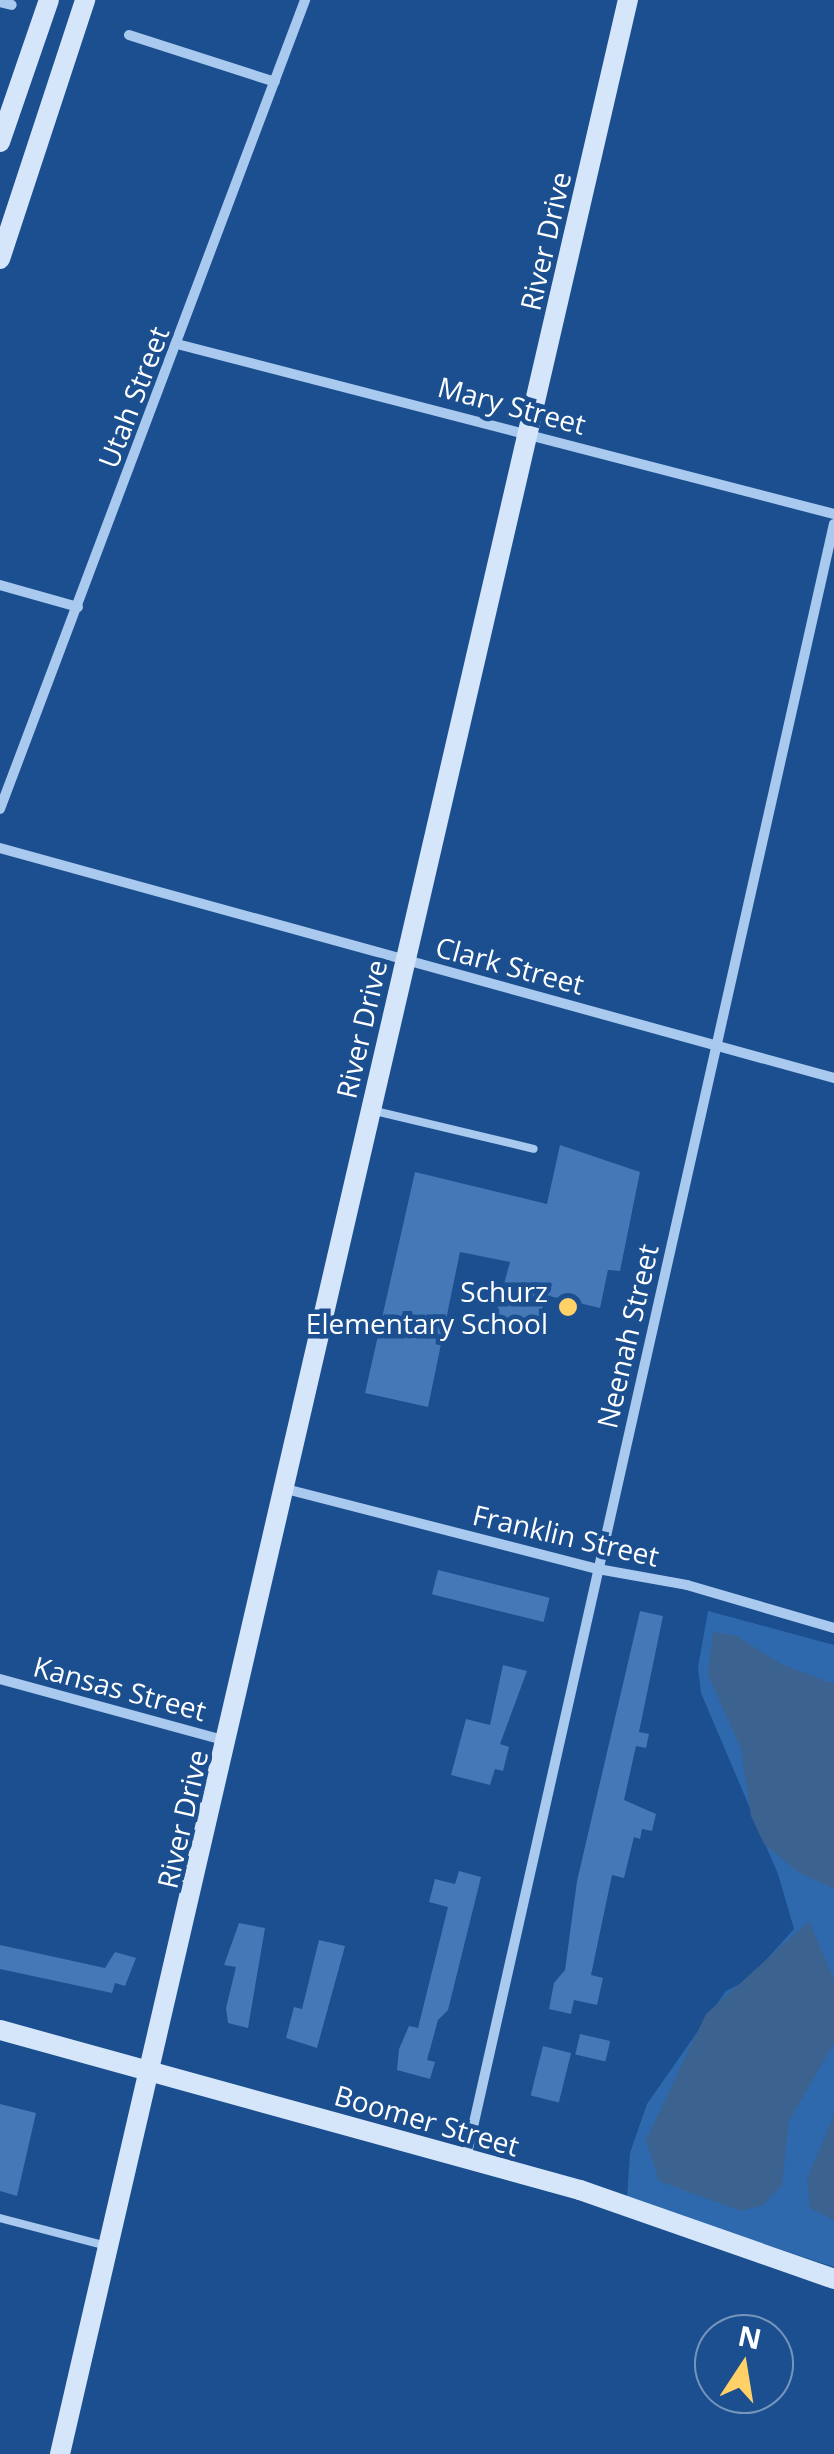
<!DOCTYPE html>
<style>
body{margin:0}
#map{position:relative;width:834px;height:2454px;overflow:hidden;background:#1b4f8f;font-family:"Open Sans",sans-serif}
div>[style]{position:absolute}
.green>*{inset:0;background:#2e69ad}
.water>*{inset:0;background:#3c6290}
.building>*{inset:0;background:#4478b7;transform-origin:0 0}
.lane>*{height:8px;margin:-4px;padding:0 4px;transform-origin:4px;border-radius:4px;background:#a9c9ee}
.street>*{height:10px;margin:-5px;padding:0 5px;transform-origin:5px;border-radius:5px;background:#a9c9ee}
.secondary>*{height:20px;margin:-10px;padding:0 10px;transform-origin:10px;border-radius:10px;background:#d6e6fa}
.dots>*{width:28px;height:28px;translate:-50% -50%;box-sizing:border-box;border:5px solid #1b4f8f;border-radius:50%}
span{translate:-50% -50%;white-space:nowrap;text-align:center;line-height:1.15;-webkit-text-stroke:9px #1b4f8f;paint-order:stroke}
.street-label{font-size:28px;color:#fff}
.poi-label{font-size:28px;color:#fff}
.right{translate:-100% -50%;text-align:right}
.north{position:absolute;left:694px;top:2314px;width:100px;height:100px;box-sizing:border-box;background:#1b4f8f;border:2px solid #7695bc;border-radius:50%;rotate:12deg;font-size:28px;font-weight:700;line-height:40px;text-align:center;color:#fff}
.north::after{content:'';display:block;margin:auto;width:35px;height:45px;background:#ffd166;clip-path:polygon(50% 0,100% 100%,50% 72%,0 100%)}
</style>
<div id="map">
<div class="green">
<i style="clip-path:polygon(708px 1611px,834px 1645px,834px 2267px,627px 2199px,630px 2153px,647px 2104px,726px 1991px,748px 1980px,794px 1929px,778px 1874px,701px 1693px,698px 1667px)"></i>
</div>
<div class="water">
<i style="clip-path:polygon(713px 1632px,737px 1636px,781px 1664px,834px 1684px,834px 1889px,798px 1872px,764px 1844px,751px 1816px,741px 1749px,708px 1674px)"></i>
<i style="clip-path:polygon(809px 1921px,834px 1980px,834px 2043px,789px 2121px,782px 2185px,763px 2205px,741px 2211px,659px 2181px,646px 2140px,706px 2014px)"></i>
<i style="clip-path:polygon(834px 2115px,834px 2220px,810px 2208px,807px 2179px)"></i>
</div>
<div class="building">
<i style="clip-path:polygon(560px 1145px,640px 1172px,620px 1271px,608px 1270px,600px 1308px,545px 1295px,539px 1325px,495px 1317px,510px 1262px,460px 1252px,428px 1407px,365px 1393px,415px 1172px,547px 1204px)"></i>
<i style="left:438px;top:1570px;width:115px;height:25px;rotate:14deg"></i>
<i style="clip-path:polygon(640px 1611px,663px 1616px,639px 1732px,649px 1734px,646px 1748px,636px 1746px,624px 1800px,656px 1814px,652px 1831px,642px 1829px,640px 1839px,634px 1837px,624px 1878px,612px 1875px,591px 1975px,603px 1978px,597px 2005px,574px 2000px,571px 2014px,549px 2009px,554px 1983px,565px 1970px,577px 1881px)"></i>
<i style="clip-path:polygon(503px 1665px,527px 1671px,500px 1744px,509px 1747px,503px 1771px,495px 1769px,490px 1785px,451px 1775px,466px 1719px,490px 1725px)"></i>
<i style="clip-path:polygon(459px 1871px,481px 1877px,448px 2010px,438px 2020px,427px 2060px,435px 2062px,430px 2079px,397px 2070px,399px 2049px,409px 2026px,418px 2028px,448px 1907px,429px 1902px,435px 1879px,455px 1884px)"></i>
<i style="clip-path:polygon(239px 1923px,265px 1928px,248px 2028px,228px 2023px,226px 2008px,236px 1967px,224px 1965px)"></i>
<i style="clip-path:polygon(319px 1940px,345px 1946px,317px 2048px,286px 2038px,294px 2007px,302px 2009px)"></i>
<i style="clip-path:polygon(0 1945px,105px 1968px,115px 1952px,136px 1958px,125px 1986px,115px 1983px,112px 1993px,0 1969px)"></i>
<i style="left:580px;top:2034px;width:31px;height:21px;rotate:13deg"></i>
<i style="left:543px;top:2046px;width:29px;height:51px;rotate:14deg"></i>
<i style="clip-path:polygon(0 2104px,36px 2113px,17px 2196px,0 2191px)"></i>
</div>
<div class="lane">
<i style="left:375px;top:1111px;width:163px;rotate:13.4deg"></i>
<i style="left:0;top:2218px;width:111px;rotate:14.7deg"></i>
</div>
<div class="street">
<i style="left:0;top:2px;width:12px;rotate:14deg"></i>
<i style="left:129px;top:35px;width:153px;rotate:17.8deg"></i>
<i style="left:177px;top:344px;width:679px;rotate:14.51deg"></i>
<i style="left:0;top:585px;width:81px;rotate:15.8deg"></i>
<i style="left:0;top:809px;width:865px;rotate:-69.34deg"></i>
<i style="left:0;top:848px;width:865px;rotate:15.42deg"></i>
<i style="left:286px;top:1489px;width:322px;rotate:14.4deg"></i>
<i style="left:598px;top:1569px;width:90px;rotate:10.2deg"></i>
<i style="left:687px;top:1585px;width:153px;rotate:16.3deg"></i>
<i style="left:0;top:1679px;width:235px;rotate:15.3deg"></i>
<i style="left:466px;top:2158px;width:1675px;rotate:-77.31deg"></i>
</div>
<div class="secondary">
<i style="left:0;top:142px;width:150px;rotate:-71deg"></i>
<i style="left:0;top:259px;width:273px;rotate:-71.8deg"></i>
<i style="left:0;top:2030px;width:602px;rotate:15.42deg"></i>
<i style="left:580px;top:2190px;width:269px;rotate:19.3deg"></i>
<i style="left:60px;top:2454px;width:2519px;rotate:-76.97deg"></i>
</div>
<div class="dots">
<i style="left:568px;top:1307px;background:#ffd166"></i>
</div>
<div class="street-label">
<span style="left:545px;top:241px;rotate:-77deg">River Drive</span>
<span style="left:133px;top:397px;rotate:-69deg">Utah Street</span>
<span style="left:512px;top:405px;rotate:15deg">Mary Street</span>
<span style="left:510px;top:965px;rotate:15deg">Clark Street</span>
<span style="left:361px;top:1029px;rotate:-77deg">River Drive</span>
<span style="left:627px;top:1336px;rotate:-77deg">Neenah Street</span>
<span style="left:566px;top:1535px;rotate:13deg">Franklin Street</span>
<span style="left:120px;top:1688px;rotate:15deg">Kansas Street</span>
<span style="left:182px;top:1819px;rotate:-77deg">River Drive</span>
<span style="left:427px;top:2120px;rotate:16deg">Boomer Street</span>
</div>
<div class="poi-label">
<span class="right" style="left:548px;top:1307px">Schurz<br>Elementary School</span>
</div>
<div class="north">N</div>
</div>
